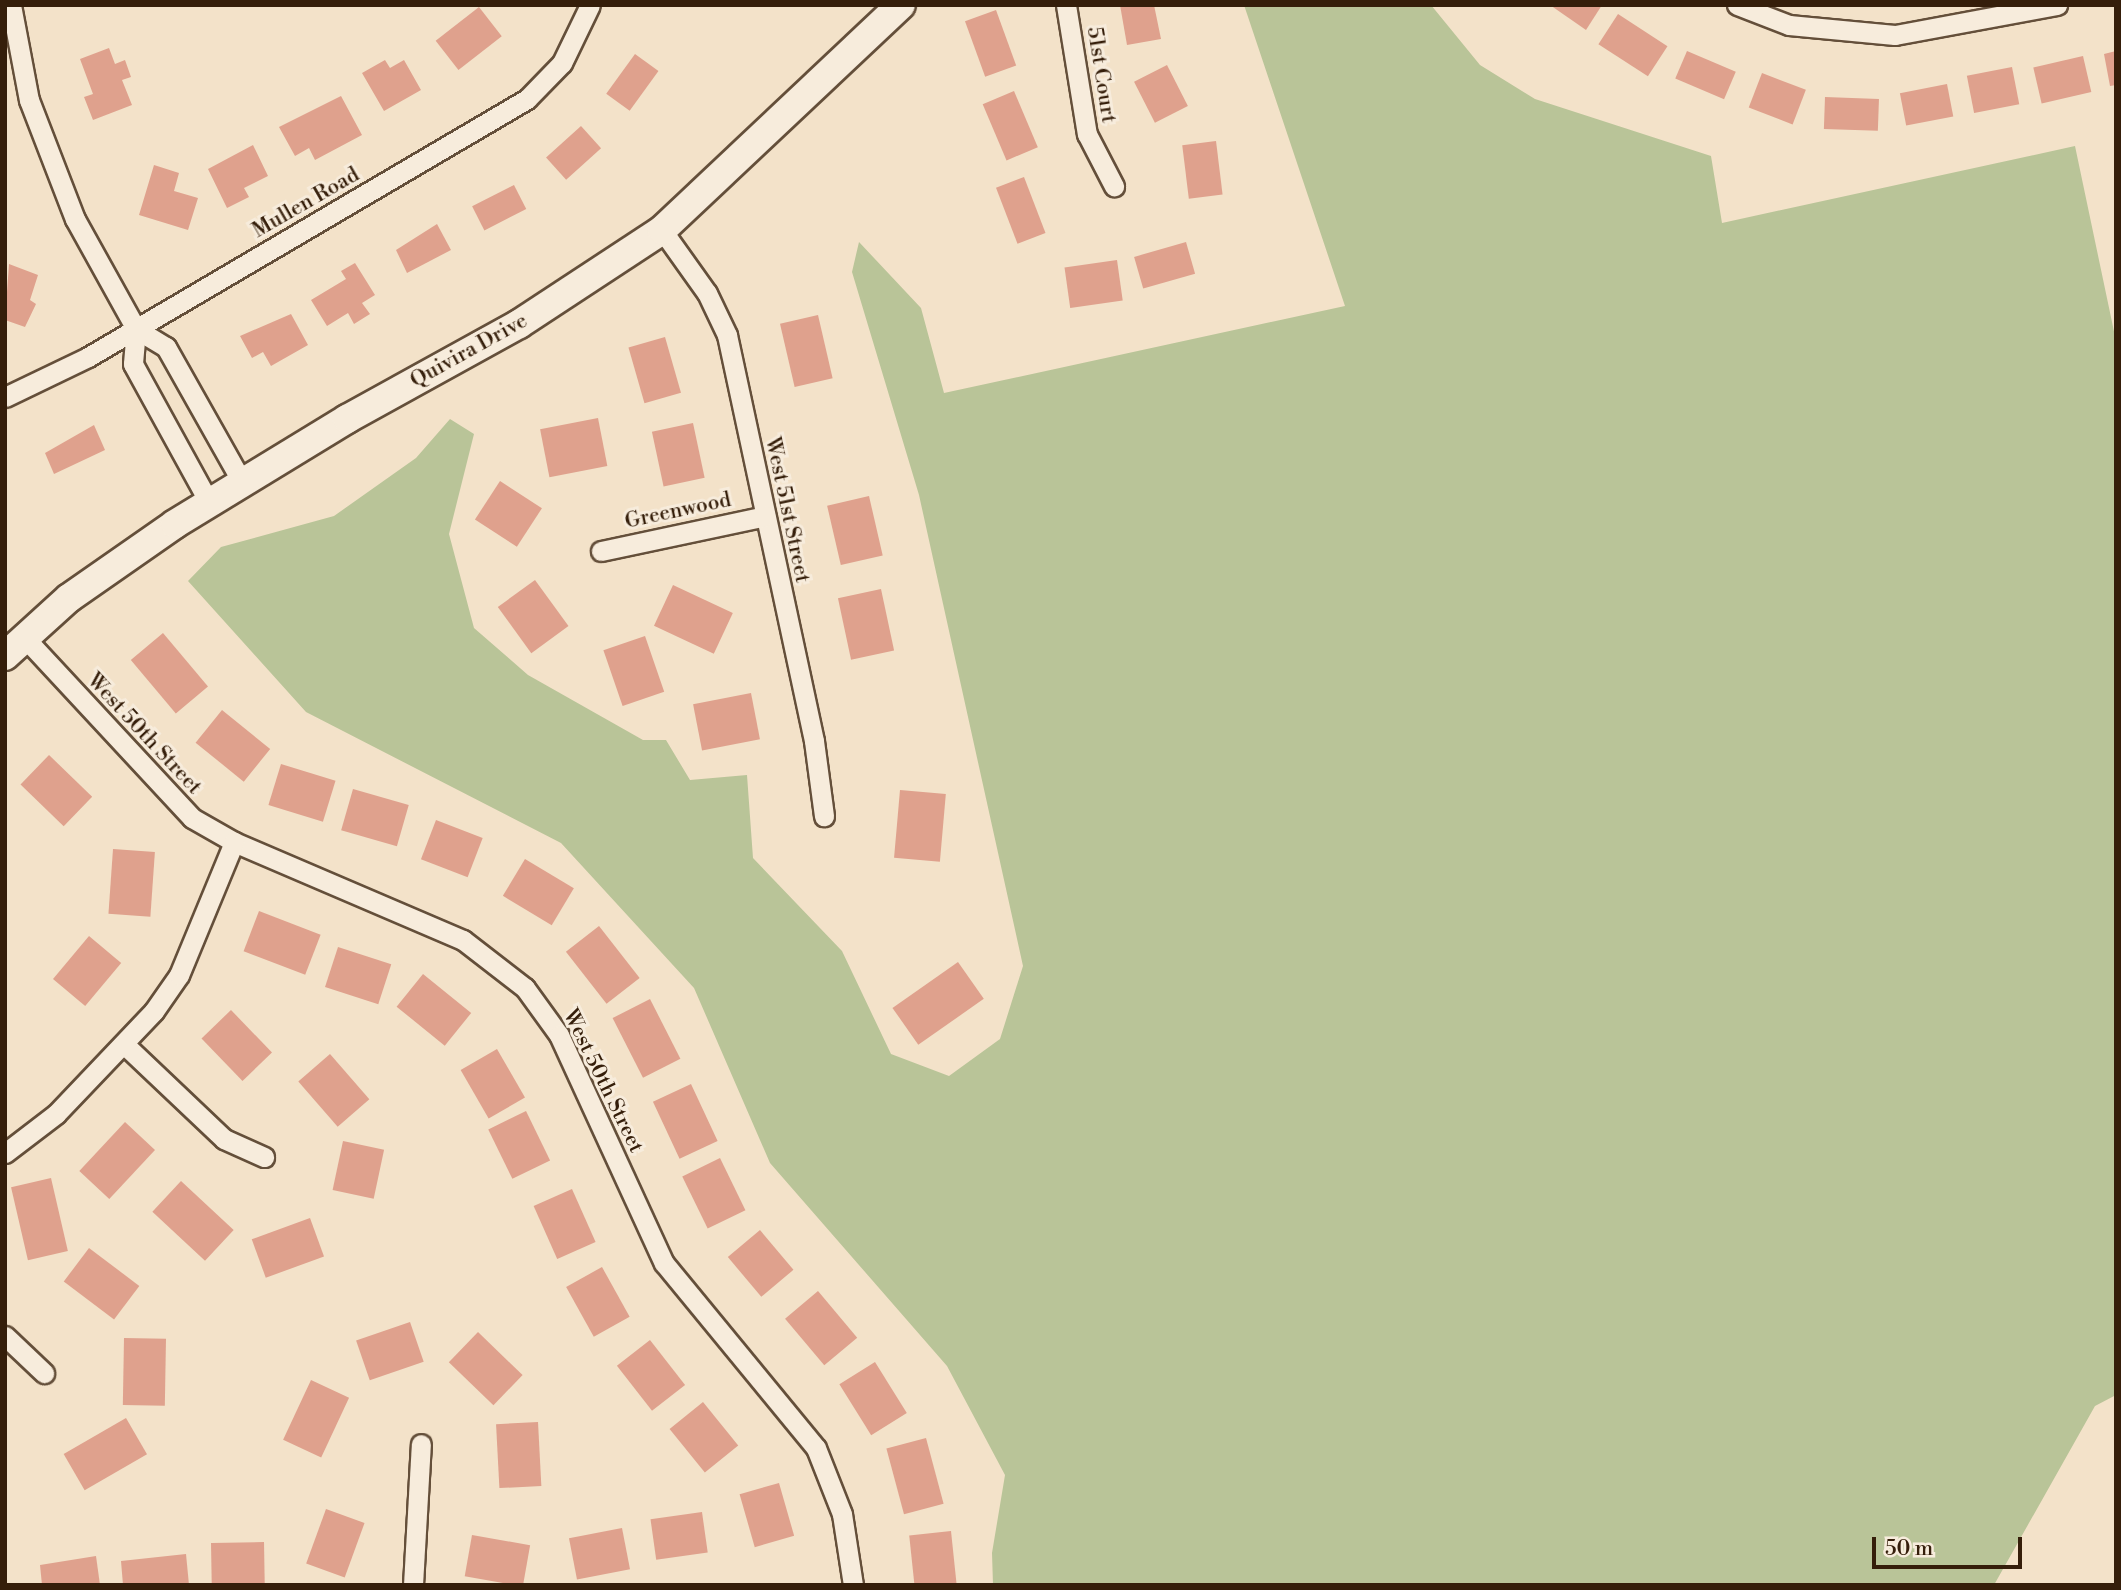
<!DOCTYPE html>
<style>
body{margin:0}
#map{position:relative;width:2121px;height:1590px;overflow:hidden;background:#f3e2c9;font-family:"Libre Bodoni",serif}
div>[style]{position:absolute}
.green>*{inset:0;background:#b9c498}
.building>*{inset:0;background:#dfa18d;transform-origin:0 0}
.roads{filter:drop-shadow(2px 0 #644f3a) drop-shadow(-2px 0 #644f3a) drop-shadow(0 2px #644f3a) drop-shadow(0 -2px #644f3a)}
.minor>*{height:19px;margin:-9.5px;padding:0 9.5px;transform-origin:9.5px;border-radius:9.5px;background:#f7ecdc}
.secondary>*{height:28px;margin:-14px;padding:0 14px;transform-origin:14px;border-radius:14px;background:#f7ecdc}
span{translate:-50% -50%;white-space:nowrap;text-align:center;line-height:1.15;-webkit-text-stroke:6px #f7ecdc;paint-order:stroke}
.street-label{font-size:21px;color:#351e0a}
.frame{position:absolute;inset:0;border:7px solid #351e0a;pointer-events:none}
.scale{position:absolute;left:1872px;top:1537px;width:150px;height:32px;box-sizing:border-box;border:4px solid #351e0a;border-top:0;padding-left:9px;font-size:21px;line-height:24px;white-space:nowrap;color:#351e0a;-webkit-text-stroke:5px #f7ecdc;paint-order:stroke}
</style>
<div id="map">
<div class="green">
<i style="clip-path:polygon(1244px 5px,1431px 5px,1480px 65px,1535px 99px,1711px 156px,1722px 223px,2075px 146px,2116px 341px,2116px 1395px,2095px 1406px,1994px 1585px,993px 1585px,992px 1553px,1005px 1475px,947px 1366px,770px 1163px,694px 988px,561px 843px,306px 712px,188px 581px,221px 547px,334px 516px,416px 458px,450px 419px,474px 434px,449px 534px,474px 628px,528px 675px,643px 740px,666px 740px,690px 780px,747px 775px,753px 858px,842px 951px,891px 1054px,949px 1076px,1000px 1039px,1023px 966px,919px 495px,852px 272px,859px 242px,921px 308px,944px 393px,1345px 306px)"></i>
</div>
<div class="building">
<i style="clip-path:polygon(1120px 5px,1154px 5px,1161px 39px,1127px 45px)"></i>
<i style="clip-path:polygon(1550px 5px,1602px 5px,1586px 30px)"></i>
<i style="left:479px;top:7px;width:37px;height:55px;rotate:52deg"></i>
<i style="left:996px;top:10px;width:59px;height:33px;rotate:70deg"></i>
<i style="left:1618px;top:14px;width:59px;height:36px;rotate:33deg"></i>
<i style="clip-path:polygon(109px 48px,115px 64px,125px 60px,131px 77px,122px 80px,132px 105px,93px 120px,84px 97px,93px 94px,80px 59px)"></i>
<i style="left:1687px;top:51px;width:53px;height:30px;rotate:23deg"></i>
<i style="clip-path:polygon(2116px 51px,2116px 85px,2110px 86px,2104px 54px)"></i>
<i style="left:635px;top:54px;width:29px;height:49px;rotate:36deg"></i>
<i style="left:2083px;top:56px;width:37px;height:51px;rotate:77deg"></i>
<i style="clip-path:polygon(385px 60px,390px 68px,404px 60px,421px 90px,384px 111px,362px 73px)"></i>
<i style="left:1167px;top:65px;width:46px;height:37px;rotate:63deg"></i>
<i style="left:2012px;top:67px;width:38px;height:46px;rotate:79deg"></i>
<i style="left:1762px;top:73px;width:47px;height:37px;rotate:21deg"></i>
<i style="left:1947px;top:84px;width:33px;height:48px;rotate:79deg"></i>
<i style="left:1014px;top:91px;width:61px;height:34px;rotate:67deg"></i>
<i style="clip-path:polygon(341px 96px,362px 135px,315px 160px,309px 148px,295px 156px,279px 127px)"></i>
<i style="left:1825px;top:97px;width:54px;height:32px;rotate:2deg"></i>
<i style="left:581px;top:126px;width:30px;height:47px;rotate:48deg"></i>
<i style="left:1216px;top:141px;width:54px;height:34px;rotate:83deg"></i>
<i style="clip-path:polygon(253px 145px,268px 176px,244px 188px,249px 197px,227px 208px,208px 169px)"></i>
<i style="clip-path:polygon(154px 165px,179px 173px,174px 191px,198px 198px,188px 230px,139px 215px)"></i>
<i style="left:1024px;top:177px;width:60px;height:30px;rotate:69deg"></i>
<i style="left:514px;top:185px;width:27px;height:47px;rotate:63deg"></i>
<i style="clip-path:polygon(437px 224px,451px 250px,407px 273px,396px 250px)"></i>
<i style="left:1186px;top:242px;width:33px;height:54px;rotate:74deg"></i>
<i style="left:1117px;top:260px;width:41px;height:53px;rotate:82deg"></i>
<i style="clip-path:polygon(355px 263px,375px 295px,362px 303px,370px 314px,354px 324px,348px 313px,327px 326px,311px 300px,346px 279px,341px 271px)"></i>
<i style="clip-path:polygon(9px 264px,38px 275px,30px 300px,36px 304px,25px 327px,5px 320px)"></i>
<i style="clip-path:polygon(291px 314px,308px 345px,271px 366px,263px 352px,252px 358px,240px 336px)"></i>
<i style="left:818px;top:315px;width:65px;height:39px;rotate:77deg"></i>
<i style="left:665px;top:337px;width:58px;height:38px;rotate:74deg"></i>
<i style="left:598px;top:418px;width:49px;height:59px;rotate:79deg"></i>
<i style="left:693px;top:423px;width:56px;height:42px;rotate:78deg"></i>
<i style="clip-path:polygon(94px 425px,105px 450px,54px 474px,45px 453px)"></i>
<i style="left:500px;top:481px;width:50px;height:46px;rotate:33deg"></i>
<i style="left:869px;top:496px;width:61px;height:43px;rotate:77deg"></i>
<i style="left:535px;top:580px;width:57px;height:46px;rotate:54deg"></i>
<i style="left:673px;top:585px;width:66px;height:45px;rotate:25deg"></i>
<i style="left:881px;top:589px;width:63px;height:44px;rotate:78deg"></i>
<i style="left:163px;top:633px;width:70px;height:42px;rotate:50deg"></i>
<i style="left:645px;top:636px;width:59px;height:44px;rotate:71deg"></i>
<i style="left:751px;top:693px;width:47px;height:59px;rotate:79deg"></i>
<i style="left:222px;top:710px;width:62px;height:42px;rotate:39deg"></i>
<i style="left:49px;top:755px;width:60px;height:41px;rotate:44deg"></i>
<i style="left:281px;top:764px;width:57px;height:43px;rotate:17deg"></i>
<i style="left:353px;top:789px;width:58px;height:43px;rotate:16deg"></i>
<i style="left:900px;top:790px;width:46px;height:68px;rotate:5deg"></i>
<i style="left:436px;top:820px;width:50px;height:42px;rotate:21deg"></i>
<i style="left:113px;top:849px;width:42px;height:65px;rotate:4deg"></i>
<i style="left:525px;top:859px;width:57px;height:43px;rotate:31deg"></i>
<i style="left:259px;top:911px;width:66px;height:43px;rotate:21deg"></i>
<i style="left:599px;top:926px;width:66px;height:42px;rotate:52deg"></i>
<i style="left:89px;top:936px;width:42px;height:56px;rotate:40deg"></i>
<i style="left:338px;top:947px;width:56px;height:42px;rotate:18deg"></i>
<i style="left:958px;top:962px;width:45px;height:80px;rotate:55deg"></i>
<i style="left:423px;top:974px;width:62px;height:42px;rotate:39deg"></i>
<i style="left:650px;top:999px;width:67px;height:42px;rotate:63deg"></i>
<i style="left:231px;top:1010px;width:59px;height:41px;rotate:46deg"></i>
<i style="left:497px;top:1049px;width:56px;height:42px;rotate:60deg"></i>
<i style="left:330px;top:1054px;width:60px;height:42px;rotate:49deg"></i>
<i style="left:691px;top:1084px;width:63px;height:42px;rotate:65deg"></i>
<i style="left:526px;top:1111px;width:55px;height:42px;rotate:64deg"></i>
<i style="left:125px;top:1122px;width:41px;height:67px;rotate:43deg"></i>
<i style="left:343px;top:1141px;width:42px;height:50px;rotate:12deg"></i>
<i style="left:720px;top:1158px;width:58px;height:42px;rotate:64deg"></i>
<i style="left:51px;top:1178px;width:75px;height:41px;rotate:77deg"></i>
<i style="left:181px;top:1181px;width:72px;height:42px;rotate:43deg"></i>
<i style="left:572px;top:1189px;width:58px;height:42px;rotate:66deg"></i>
<i style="left:310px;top:1218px;width:41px;height:62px;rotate:70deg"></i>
<i style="left:760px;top:1230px;width:52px;height:42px;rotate:50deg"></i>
<i style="left:89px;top:1248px;width:63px;height:42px;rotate:37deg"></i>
<i style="left:602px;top:1267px;width:57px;height:41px;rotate:61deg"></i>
<i style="left:818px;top:1291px;width:61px;height:43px;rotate:50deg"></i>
<i style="left:410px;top:1322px;width:42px;height:57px;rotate:71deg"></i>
<i style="left:478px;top:1332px;width:62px;height:42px;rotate:44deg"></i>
<i style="left:124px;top:1338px;width:42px;height:67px;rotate:1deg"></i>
<i style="left:650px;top:1340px;width:57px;height:42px;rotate:52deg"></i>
<i style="left:875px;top:1362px;width:60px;height:42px;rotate:58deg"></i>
<i style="left:311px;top:1380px;width:42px;height:66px;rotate:25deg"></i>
<i style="left:703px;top:1402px;width:56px;height:43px;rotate:51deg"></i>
<i style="left:126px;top:1418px;width:42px;height:72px;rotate:60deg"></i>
<i style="left:538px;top:1422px;width:64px;height:42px;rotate:87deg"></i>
<i style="left:926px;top:1438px;width:68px;height:41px;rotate:75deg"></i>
<i style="left:779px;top:1483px;width:55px;height:41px;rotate:74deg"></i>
<i style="left:326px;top:1509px;width:41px;height:58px;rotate:20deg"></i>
<i style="left:702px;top:1512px;width:41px;height:52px;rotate:82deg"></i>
<i style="left:622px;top:1528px;width:42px;height:54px;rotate:79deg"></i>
<i style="left:951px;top:1531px;width:54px;height:42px;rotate:84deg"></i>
<i style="left:472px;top:1535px;width:59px;height:42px;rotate:10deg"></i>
<i style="left:264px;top:1542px;width:42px;height:53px;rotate:89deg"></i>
<i style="clip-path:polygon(186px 1554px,189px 1585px,123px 1585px,121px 1561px)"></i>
<i style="clip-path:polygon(96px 1556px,100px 1585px,42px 1585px,40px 1565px)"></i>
</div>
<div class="roads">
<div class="minor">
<i style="left:11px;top:5px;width:97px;rotate:79.3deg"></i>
<i style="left:29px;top:100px;width:128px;rotate:68.9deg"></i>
<i style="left:75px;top:219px;width:126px;rotate:61deg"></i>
<i style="left:136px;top:329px;width:35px;rotate:31deg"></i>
<i style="left:166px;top:347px;width:155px;rotate:60.6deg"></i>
<i style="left:1066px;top:5px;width:131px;rotate:80.8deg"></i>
<i style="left:1087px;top:134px;width:59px;rotate:62.6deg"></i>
<i style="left:1737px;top:5px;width:56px;rotate:21deg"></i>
<i style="left:1789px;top:25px;width:106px;rotate:5.4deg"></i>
<i style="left:1895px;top:35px;width:165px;rotate:-10.5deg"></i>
<i style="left:662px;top:230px;width:77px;rotate:54.5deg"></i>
<i style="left:707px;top:293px;width:47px;rotate:64.5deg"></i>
<i style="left:727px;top:335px;width:415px;rotate:77.9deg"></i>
<i style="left:814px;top:741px;width:76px;rotate:82.4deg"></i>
<i style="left:136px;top:329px;width:35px;rotate:95deg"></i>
<i style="left:133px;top:364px;width:158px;rotate:61.2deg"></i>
<i style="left:5px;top:397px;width:92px;rotate:-25.7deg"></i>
<i style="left:88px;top:357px;width:509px;rotate:-30.44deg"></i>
<i style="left:527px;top:99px;width:50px;rotate:-45.8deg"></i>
<i style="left:562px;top:63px;width:64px;rotate:-64.2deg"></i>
<i style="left:601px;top:551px;width:168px;rotate:-12deg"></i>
<i style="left:24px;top:637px;width:247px;rotate:47.1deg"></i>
<i style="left:192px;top:818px;width:48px;rotate:29.7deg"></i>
<i style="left:234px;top:842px;width:249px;rotate:23.2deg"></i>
<i style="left:463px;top:940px;width:78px;rotate:37.7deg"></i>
<i style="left:525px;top:988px;width:58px;rotate:54.1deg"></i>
<i style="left:559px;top:1035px;width:251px;rotate:65.3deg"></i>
<i style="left:664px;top:1263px;width:239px;rotate:50.6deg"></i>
<i style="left:816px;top:1448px;width:71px;rotate:68.5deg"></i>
<i style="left:842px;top:1514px;width:72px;rotate:81.2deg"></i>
<i style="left:126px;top:1046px;width:135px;rotate:43.5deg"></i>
<i style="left:224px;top:1139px;width:44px;rotate:24.2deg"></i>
<i style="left:5px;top:1153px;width:64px;rotate:-37.4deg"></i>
<i style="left:56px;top:1114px;width:142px;rotate:-46.4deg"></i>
<i style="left:154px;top:1011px;width:44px;rotate:-55.2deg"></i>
<i style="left:179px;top:975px;width:144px;rotate:-67.5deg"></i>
<i style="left:5px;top:1336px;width:54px;rotate:43.5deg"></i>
<i style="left:413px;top:1585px;width:141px;rotate:-86.8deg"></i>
</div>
<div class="secondary">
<i style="left:5px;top:656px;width:86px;rotate:-42.2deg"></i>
<i style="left:69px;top:598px;width:129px;rotate:-34.9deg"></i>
<i style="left:175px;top:524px;width:202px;rotate:-31.4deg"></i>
<i style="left:347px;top:419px;width:196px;rotate:-28.9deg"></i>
<i style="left:519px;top:324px;width:171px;rotate:-33.3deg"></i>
<i style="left:662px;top:230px;width:328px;rotate:-43.3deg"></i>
</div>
</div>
<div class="street-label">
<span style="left:1101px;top:75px;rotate:81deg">51st Court</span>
<span style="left:306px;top:203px;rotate:-30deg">Mullen Road</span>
<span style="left:469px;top:351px;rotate:-29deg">Quivira Drive</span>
<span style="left:787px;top:510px;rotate:78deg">West 51st Street</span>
<span style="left:678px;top:511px;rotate:-12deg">Greenwood</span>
<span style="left:144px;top:734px;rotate:47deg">West 50th Street</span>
<span style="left:603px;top:1081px;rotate:64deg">West 50th Street</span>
</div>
<div class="frame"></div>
<div class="scale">50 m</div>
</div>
